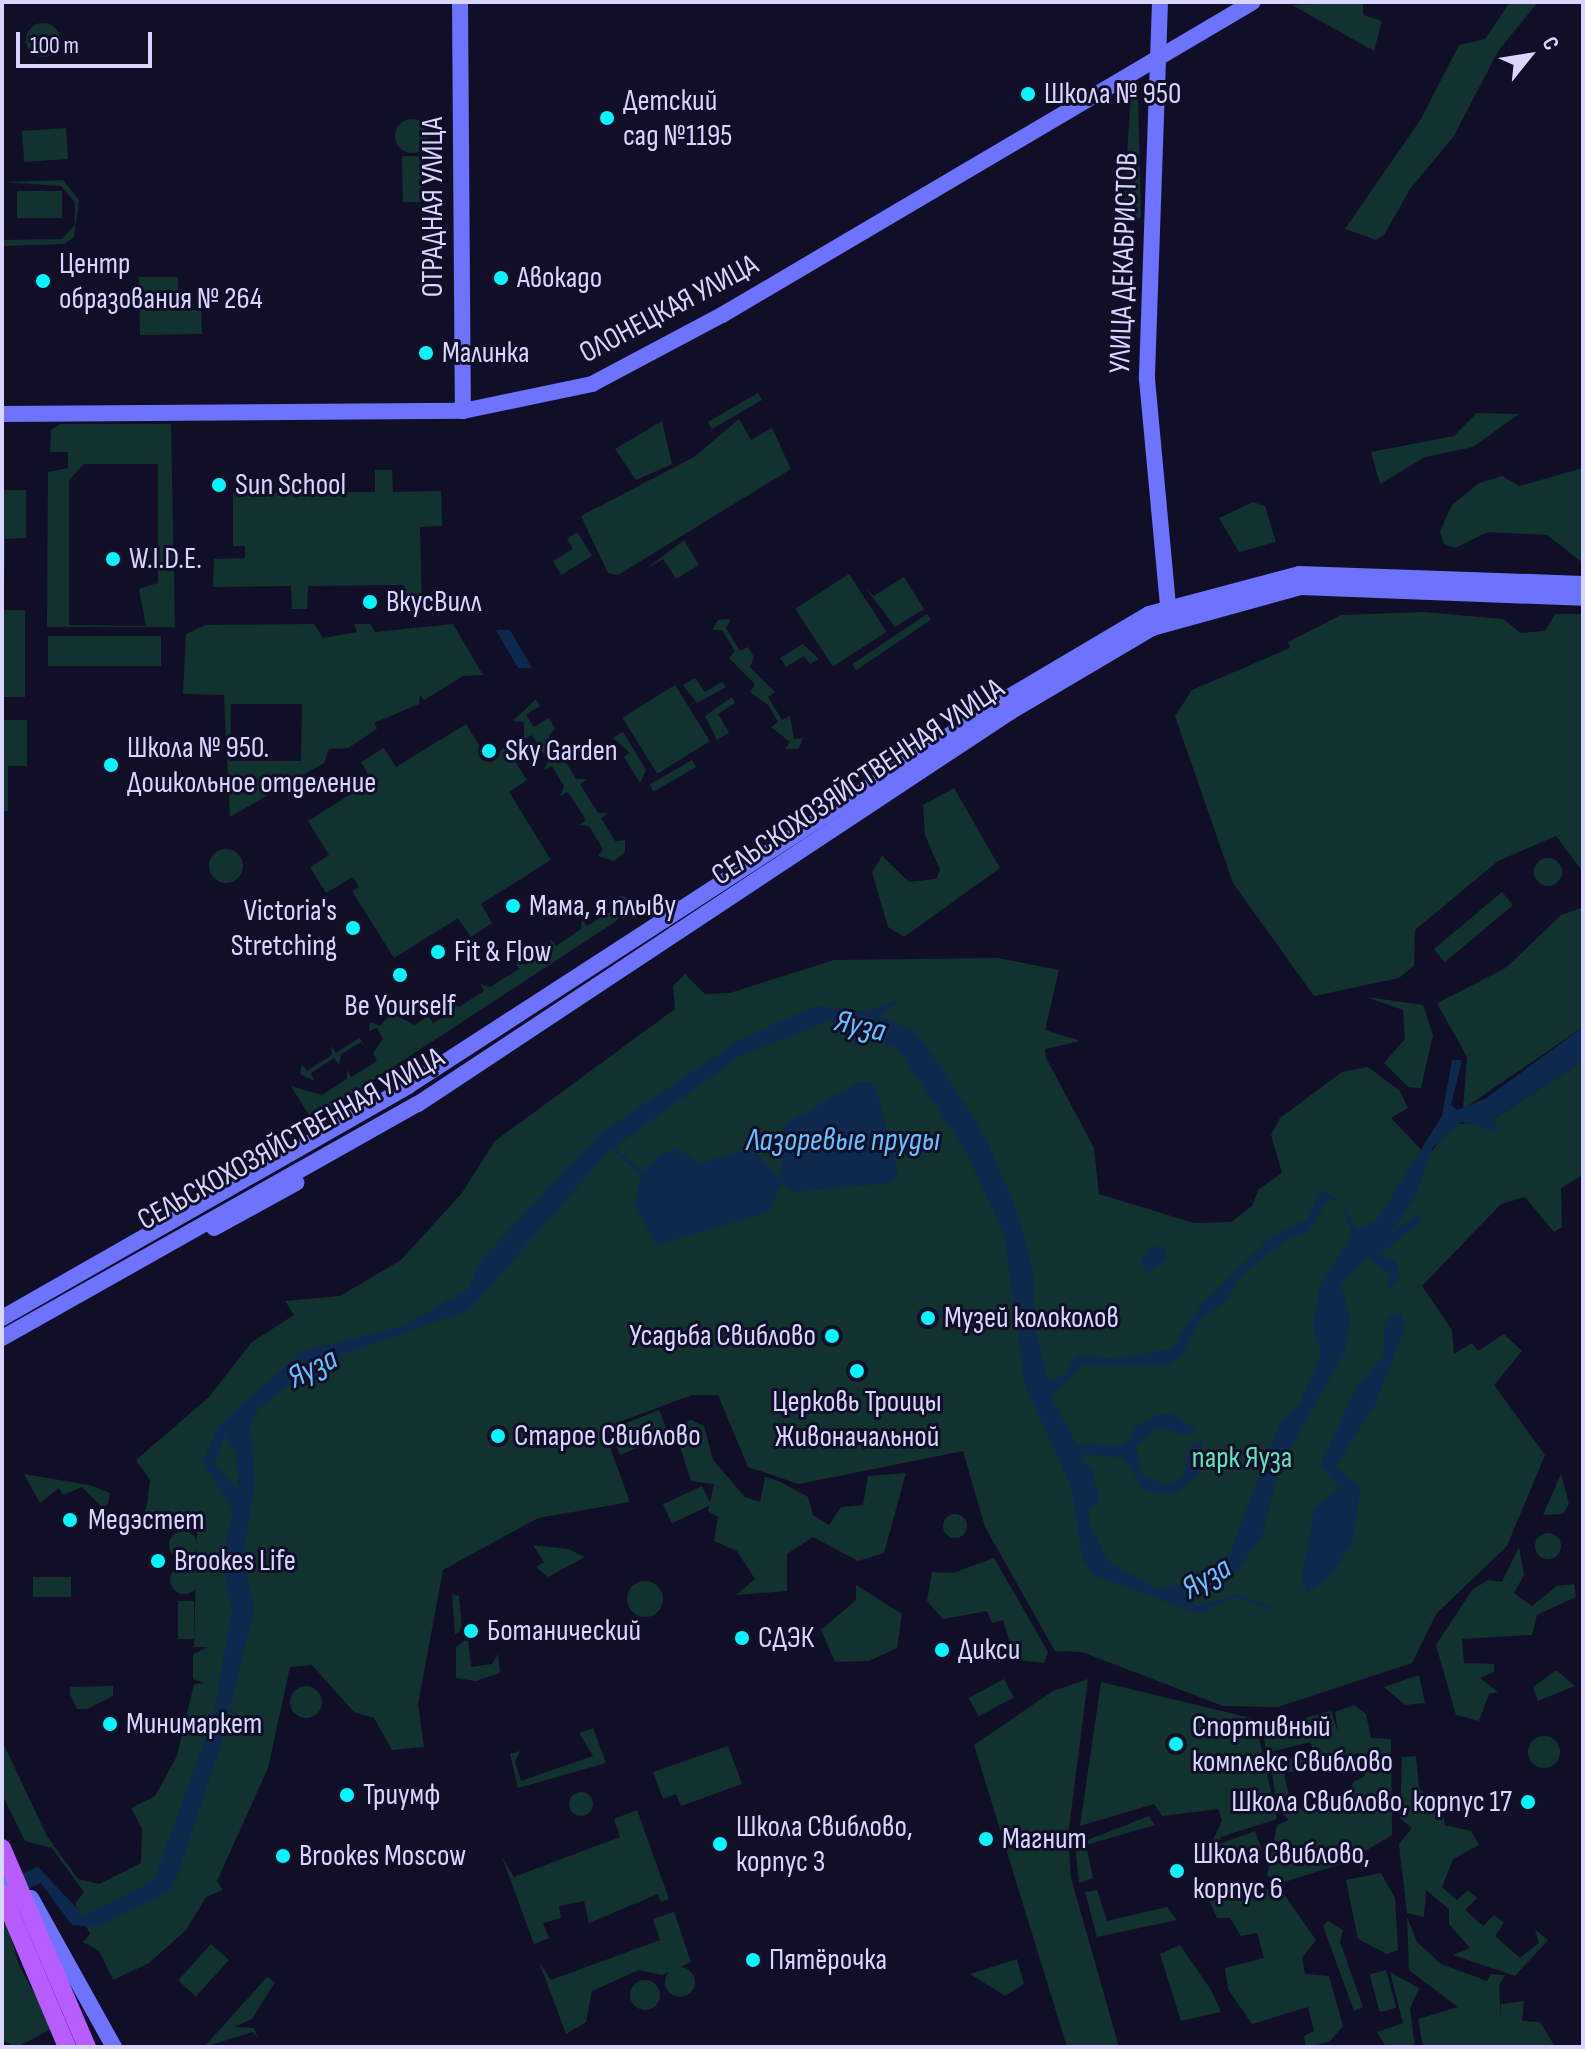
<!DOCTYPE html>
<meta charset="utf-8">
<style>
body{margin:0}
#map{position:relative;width:1585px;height:2049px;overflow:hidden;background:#110f28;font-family:"Sofia Sans Condensed",sans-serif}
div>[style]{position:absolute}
.green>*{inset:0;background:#12322f;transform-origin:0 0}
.round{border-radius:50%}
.water>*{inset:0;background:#0d2a4e}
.stream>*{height:3px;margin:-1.5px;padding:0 1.5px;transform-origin:1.5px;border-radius:1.5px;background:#0d2a4e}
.secondary>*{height:16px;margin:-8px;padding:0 8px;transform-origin:8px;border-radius:8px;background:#6d73ff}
.primary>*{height:18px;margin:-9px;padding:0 9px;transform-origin:9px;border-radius:9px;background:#b75dff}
.primary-bridge>*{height:18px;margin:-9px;padding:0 9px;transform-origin:9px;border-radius:9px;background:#b75dff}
.dots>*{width:22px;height:22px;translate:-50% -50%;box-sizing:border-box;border:4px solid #110f28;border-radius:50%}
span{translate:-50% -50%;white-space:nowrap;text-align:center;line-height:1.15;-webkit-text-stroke:6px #110f28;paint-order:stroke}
.poi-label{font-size:30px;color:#d8d6ff}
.left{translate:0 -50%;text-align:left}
.right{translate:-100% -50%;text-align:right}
.street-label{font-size:30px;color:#d8d6ff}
.park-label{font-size:30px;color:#5de4b9}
.water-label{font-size:32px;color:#64c2ff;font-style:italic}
.frame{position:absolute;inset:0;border:4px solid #d8d6ff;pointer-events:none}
.north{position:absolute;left:1489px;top:16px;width:80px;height:80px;-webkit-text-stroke:6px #110f28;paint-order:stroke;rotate:60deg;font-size:22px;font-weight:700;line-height:32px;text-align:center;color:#d8d6ff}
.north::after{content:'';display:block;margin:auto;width:28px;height:36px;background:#d8d6ff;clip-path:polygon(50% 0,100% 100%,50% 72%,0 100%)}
.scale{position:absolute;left:16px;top:32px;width:136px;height:36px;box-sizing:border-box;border:4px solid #d8d6ff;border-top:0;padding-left:10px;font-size:24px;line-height:28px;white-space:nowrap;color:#d8d6ff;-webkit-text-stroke:6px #110f28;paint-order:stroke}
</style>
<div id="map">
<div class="green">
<i style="clip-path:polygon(1363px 2px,1363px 15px,1382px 21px,1374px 51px,1292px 5px)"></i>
<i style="clip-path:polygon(1510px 2px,1538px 2px,1498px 51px,1454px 136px,1410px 189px,1384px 235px,1376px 240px,1345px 229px,1421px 119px,1459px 45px,1485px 39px)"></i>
<i class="round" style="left:26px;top:23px;width:34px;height:34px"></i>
<i style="clip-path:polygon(1131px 94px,1138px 99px,1141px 218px,1132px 219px,1124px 202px)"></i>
<i class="round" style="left:395px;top:119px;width:34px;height:34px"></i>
<i style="left:66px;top:128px;width:31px;height:44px;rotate:86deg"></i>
<i style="left:421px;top:156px;width:46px;height:19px;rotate:89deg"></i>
<i style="clip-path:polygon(63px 180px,79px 200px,74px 237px,64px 244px,2px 246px,2px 240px,62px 239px,75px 225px,75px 202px,61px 186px,2px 182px)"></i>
<i style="left:17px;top:191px;width:45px;height:27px"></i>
<i style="clip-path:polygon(139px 277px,178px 277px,178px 310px,201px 310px,202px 334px,140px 335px)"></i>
<i style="left:758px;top:393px;width:8px;height:58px;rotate:60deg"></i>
<i style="clip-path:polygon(1477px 413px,1519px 414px,1473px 447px,1425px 457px,1380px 484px,1371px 452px,1454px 436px)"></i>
<i style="clip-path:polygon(739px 419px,751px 440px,772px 428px,791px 469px,618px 575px,608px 573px,581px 516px,694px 457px)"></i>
<i style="clip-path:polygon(662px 421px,672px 464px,636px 480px,615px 449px)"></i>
<i style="clip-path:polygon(evenodd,60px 424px,171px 424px,175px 627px,47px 627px,48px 472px,68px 468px,68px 452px,50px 452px,51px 430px,60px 424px,84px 464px,158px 464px,158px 583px,139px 589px,146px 626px,69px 625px,69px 480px,84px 464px)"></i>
<i style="clip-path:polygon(1583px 468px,1583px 563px,1547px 535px,1488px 532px,1455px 548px,1444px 544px,1440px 531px,1452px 505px,1479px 483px,1502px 476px,1520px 486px)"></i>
<i style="clip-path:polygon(375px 470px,392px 470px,393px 492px,441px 491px,442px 526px,420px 527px,422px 607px,405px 607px,404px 585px,308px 586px,307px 609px,292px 609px,291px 586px,213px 587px,214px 559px,245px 558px,245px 546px,233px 546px,233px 493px,375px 492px)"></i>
<i style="clip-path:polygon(2px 490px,26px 490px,26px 538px,5px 539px,5px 585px)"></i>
<i style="clip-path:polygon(1253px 502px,1265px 506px,1276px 542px,1239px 552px,1219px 518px)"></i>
<i style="clip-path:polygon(577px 532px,592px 556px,561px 575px,553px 561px,573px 549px,567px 539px)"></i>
<i style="clip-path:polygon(684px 540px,699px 565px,676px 579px,663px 559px,646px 569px)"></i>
<i style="left:849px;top:574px;width:69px;height:64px;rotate:57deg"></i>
<i style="clip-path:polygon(904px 577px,924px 609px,895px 627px,865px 587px,874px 596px)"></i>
<i style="left:2px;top:610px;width:23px;height:87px"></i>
<i style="clip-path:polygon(1424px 612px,1503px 619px,1521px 633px,1545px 631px,1555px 614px,1583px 614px,1583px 872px,1556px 836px,1498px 861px,1415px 930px,1414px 966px,1399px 978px,1314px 996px,1233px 883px,1175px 716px,1192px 690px,1290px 648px,1288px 642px,1341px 615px)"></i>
<i style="left:927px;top:614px;width:7px;height:90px;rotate:56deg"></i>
<i style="clip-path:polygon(731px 619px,726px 628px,740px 651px,748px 647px,754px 657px,750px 667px,775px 692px,768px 697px,782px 720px,790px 716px,794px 739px,803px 738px,798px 749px,785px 749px,790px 742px,771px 727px,778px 722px,768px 705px,750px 692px,755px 684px,729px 658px,735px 651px,722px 630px,712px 630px,718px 620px)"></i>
<i style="clip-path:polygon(evenodd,314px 624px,323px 638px,357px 632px,354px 624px,370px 624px,375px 632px,453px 624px,483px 675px,463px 676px,424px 700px,420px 695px,419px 704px,374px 723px,377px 729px,348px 748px,329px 749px,324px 763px,230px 817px,224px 695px,183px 694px,186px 634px,205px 625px,314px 624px,231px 704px,302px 704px,301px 761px,230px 761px,231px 704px)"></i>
<i style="left:48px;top:636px;width:113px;height:30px"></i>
<i style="clip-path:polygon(803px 644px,819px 659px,810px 664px,804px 656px,786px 667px,780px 658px)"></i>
<i style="clip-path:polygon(695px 678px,705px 692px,722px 682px,726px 687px,697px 703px,683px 685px)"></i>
<i style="left:675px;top:685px;width:66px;height:62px;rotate:58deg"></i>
<i style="clip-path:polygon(732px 697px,735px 703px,718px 714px,729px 733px,717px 740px,705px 716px)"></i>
<i style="clip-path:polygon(536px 699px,540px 706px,526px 715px,534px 727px,549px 718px,555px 728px,549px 736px,560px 753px,570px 754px,564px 759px,576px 779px,587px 779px,580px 784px,598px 813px,608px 813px,601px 818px,615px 841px,625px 840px,625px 852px,614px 861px,598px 856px,603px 849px,589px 826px,579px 825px,586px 820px,568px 792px,560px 796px,564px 786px,552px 766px,544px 770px,548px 761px,532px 735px,524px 739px,524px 722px,513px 721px)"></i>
<i style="clip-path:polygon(2px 720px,27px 720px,27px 766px,8px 766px,8px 811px,2px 811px)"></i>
<i style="clip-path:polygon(466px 724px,487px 758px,506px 747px,527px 780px,509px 792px,551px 860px,481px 904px,492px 923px,471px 937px,458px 918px,394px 958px,352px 891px,359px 887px,353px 877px,326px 893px,310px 867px,329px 855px,308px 821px,372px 781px,361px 762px,384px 748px,396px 767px)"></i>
<i style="clip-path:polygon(623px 732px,646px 770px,640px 783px,624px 757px,630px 753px,613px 738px)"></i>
<i style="left:692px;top:760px;width:8px;height:49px;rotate:60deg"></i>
<i style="clip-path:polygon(954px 788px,1000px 868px,904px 937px,888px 927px,872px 872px,882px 856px,909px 882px,936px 879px,940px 870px,925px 835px,923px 805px)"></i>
<i class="round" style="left:209px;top:849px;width:34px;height:34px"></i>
<i class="round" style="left:1534px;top:858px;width:28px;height:28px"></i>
<i style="left:1502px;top:892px;width:17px;height:89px;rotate:50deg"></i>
<i style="clip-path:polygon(620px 896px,638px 899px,615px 922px,315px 1118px,309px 1115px,291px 1086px,322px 1095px,347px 1079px,347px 1070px,351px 1077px,377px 1061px,373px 1053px,383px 1039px,377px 1028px,369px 1031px,370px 1022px,380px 1026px,397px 1007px,397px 1016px,415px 1025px,428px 1016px,433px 1023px,453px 1011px,449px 1003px,459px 1007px,484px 991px,480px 984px,490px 987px,519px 969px,515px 961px,525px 965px,550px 949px,551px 939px,556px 946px,581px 929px,582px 919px,587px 926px,613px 910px,609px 902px)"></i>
<i style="clip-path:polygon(1583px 907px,1583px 1027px,1463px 1109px,1467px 1057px,1437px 1003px,1506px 968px,1561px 915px)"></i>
<i style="clip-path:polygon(998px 958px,1059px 970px,1045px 1030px,1080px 1041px,1045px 1049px,1046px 1058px,1094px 1148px,1099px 1194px,1194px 1223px,1231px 1222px,1252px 1206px,1259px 1189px,1282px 1173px,1271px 1135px,1280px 1118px,1342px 1072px,1368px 1067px,1400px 1091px,1408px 1108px,1391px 1118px,1428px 1157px,1450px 1125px,1479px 1122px,1498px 1131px,1493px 1120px,1583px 1061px,1583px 1175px,1561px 1188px,1562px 1227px,1554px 1232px,1525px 1197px,1501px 1204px,1422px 1286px,1452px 1330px,1454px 1354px,1472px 1343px,1478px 1351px,1504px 1334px,1522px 1351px,1494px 1385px,1545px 1455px,1507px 1546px,1436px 1614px,1412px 1663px,1278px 1707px,1223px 1706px,1082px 1652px,1055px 1651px,985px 1527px,963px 1451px,799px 1484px,748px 1467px,718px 1395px,692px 1395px,603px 1428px,630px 1502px,538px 1518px,443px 1570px,418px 1704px,424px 1747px,392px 1750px,374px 1718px,354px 1712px,312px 1665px,290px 1667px,268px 1768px,217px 1881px,223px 1890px,206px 1897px,186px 1930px,149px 1963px,113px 1980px,99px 1951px,83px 1942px,90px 1934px,75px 1904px,84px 1892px,52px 1848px,25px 1841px,2px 1794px,2px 1741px,47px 1836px,78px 1879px,99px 1884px,141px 1863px,142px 1829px,131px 1808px,155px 1796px,177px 1756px,194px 1684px,204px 1683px,193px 1679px,193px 1654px,208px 1647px,194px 1647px,197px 1528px,118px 1523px,142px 1519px,147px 1505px,150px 1480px,136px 1460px,209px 1397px,252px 1342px,294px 1315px,285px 1301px,340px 1296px,401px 1260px,462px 1193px,495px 1141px,675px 1009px,673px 986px,685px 974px,705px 994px,730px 993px,834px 960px)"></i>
<i style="clip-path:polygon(1367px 997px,1423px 1005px,1433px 1035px,1421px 1088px,1408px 1087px,1384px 1063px,1405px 1039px,1403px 1010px)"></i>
<i style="clip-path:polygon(355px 1031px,366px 1048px,361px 1042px,341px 1054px,339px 1065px,334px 1058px,311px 1073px,314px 1081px,300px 1074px,302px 1064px,307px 1071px,332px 1055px,331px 1046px,336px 1053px,359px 1038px)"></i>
<i style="left:659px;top:1410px;width:27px;height:53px;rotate:68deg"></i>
<i style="clip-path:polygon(691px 1420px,704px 1426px,713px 1460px,745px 1497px,760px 1502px,765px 1477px,779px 1481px,808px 1497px,813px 1515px,829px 1525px,841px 1507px,863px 1505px,868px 1476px,906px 1473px,884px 1553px,858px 1561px,813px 1537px,787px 1554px,787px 1591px,736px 1595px,755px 1579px,737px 1551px,714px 1541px,718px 1517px,708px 1511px,714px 1484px,691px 1481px,674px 1428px)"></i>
<i style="clip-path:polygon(24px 1474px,89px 1485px,110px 1493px,108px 1504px,103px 1508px,82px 1487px,63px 1495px,59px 1488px,40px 1503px)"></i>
<i style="clip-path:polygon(1561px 1474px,1569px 1504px,1563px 1514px,1543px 1515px)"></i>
<i style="left:702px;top:1486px;width:21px;height:43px;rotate:65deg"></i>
<i class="round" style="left:943px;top:1514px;width:24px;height:24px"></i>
<i class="round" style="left:169px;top:1531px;width:28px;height:28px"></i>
<i class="round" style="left:1535px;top:1533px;width:26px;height:26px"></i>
<i style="clip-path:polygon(533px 1545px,568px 1549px,585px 1557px,548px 1577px,536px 1567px,544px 1562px)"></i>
<i style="clip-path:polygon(1519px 1547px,1524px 1575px,1514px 1593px,1532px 1606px,1557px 1586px,1574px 1584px,1576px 1597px,1537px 1615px,1532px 1635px,1462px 1639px,1464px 1663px,1494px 1664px,1494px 1672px,1480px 1678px,1498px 1692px,1489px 1694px,1479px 1721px,1456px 1715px,1436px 1645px,1472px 1590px,1488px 1580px,1502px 1582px)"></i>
<i style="clip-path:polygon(994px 1558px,1048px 1652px,1044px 1663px,1015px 1660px,1003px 1620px,992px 1623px,987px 1611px,943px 1619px,927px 1601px,932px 1572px,953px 1573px)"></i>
<i class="round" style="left:170px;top:1566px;width:28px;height:28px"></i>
<i style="left:71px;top:1577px;width:20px;height:38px;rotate:90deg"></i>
<i class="round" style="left:627px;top:1581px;width:36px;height:36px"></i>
<i style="clip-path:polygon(856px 1585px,902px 1614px,897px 1648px,869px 1661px,835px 1662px,821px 1630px,856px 1600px)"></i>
<i style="clip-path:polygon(452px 1594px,459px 1596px,462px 1630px,455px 1634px)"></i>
<i style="left:178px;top:1601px;width:16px;height:38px"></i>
<i style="clip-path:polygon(468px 1638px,471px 1667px,492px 1664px,498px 1654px,500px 1673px,476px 1681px,456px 1678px,456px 1647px)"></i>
<i style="clip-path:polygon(1556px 1670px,1575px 1686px,1538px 1701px,1533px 1687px)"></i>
<i style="clip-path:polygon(1419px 1675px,1425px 1703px,1405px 1705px,1384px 1687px)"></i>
<i style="left:1004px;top:1679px;width:21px;height:40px;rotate:62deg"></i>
<i style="clip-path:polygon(1088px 1679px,1068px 1836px,1071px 1878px,1119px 2047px,1067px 2047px,974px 1745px,1053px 1691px)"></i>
<i style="clip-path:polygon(1101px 1682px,1255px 1719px,1277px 1819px,1221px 1837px,1213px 1865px,1204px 1859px,1222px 1821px,1218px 1809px,1162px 1816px,1154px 1804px,1080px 1826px)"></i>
<i style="clip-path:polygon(113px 1686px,113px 1696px,87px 1709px,77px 1709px,70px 1694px,70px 1687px)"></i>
<i class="round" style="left:290px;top:1686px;width:32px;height:32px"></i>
<i style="clip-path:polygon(1354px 1705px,1366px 1714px,1371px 1738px,1391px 1739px,1392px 1835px,1345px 1863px,1278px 1884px,1267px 1875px,1277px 1825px,1289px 1820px,1278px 1810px,1270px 1762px,1305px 1756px,1307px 1769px,1284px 1773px,1292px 1810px,1349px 1798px,1353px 1782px,1365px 1776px,1361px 1753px,1319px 1758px,1310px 1742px,1266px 1753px,1263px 1729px,1331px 1711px,1338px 1732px,1335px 1712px)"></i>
<i style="clip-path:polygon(593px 1728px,606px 1763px,518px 1788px,510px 1754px,520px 1751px,515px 1762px,521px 1781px,593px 1756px,579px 1733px)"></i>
<i class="round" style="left:1528px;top:1736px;width:32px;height:32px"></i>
<i style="clip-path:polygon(728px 1746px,742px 1784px,681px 1806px,676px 1794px,663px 1799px,653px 1772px)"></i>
<i style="clip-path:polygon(1416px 1756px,1419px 1787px,1427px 1796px,1440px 1794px,1445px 1825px,1471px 1831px,1479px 1845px,1453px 1859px,1442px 1887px,1457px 1900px,1468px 1890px,1477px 1898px,1465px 1910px,1483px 1926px,1494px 1915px,1504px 1923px,1495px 1936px,1520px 1958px,1539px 1943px,1535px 1929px,1548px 1940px,1515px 1976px,1453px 1955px,1470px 1948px,1449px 1924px,1449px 1909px,1426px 1890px,1424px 1917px,1407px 1913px,1399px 1844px,1412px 1828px,1400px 1818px,1402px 1757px)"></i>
<i class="round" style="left:569px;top:1792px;width:24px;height:24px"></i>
<i style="clip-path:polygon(637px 1810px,669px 1899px,661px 1902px,658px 1894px,589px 1923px,584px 1901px,559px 1906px,561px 1918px,543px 1923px,549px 1938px,534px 1944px,502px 1857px,514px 1877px,620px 1837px,614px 1819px)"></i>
<i style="clip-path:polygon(1149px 1816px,1155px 1825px,1086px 1845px,1093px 1878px,1079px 1883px,1075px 1845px)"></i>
<i style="left:1255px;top:1831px;width:20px;height:39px;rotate:70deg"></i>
<i style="clip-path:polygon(1381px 1873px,1395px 1898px,1398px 1950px,1387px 1954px,1358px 1939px,1346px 1880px)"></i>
<i style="clip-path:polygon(1245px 1888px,1281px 1890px,1316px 1940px,1302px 1958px,1305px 1974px,1329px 1976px,1343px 2026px,1329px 2042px,1306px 2047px,1304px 2036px,1314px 2031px,1308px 2007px,1252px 2024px,1228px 1989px,1225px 1968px,1264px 1958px,1257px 1933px,1241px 1936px,1230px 1918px,1217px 1918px,1208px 1898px)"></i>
<i style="clip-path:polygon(1097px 1890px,1107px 1921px,1167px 1907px,1177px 1920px,1097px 1937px,1085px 1892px)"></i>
<i style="clip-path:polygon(2px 1908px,19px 1965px,53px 2028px,17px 2047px,2px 2040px)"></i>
<i style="clip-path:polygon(674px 1912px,691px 1962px,662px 1975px,639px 1970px,592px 1991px,586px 2022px,566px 2034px,539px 1962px,551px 1980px,660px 1940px,653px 1919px)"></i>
<i style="clip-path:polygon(1407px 1917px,1417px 1942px,1441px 1964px,1487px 1981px,1491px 1974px,1505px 1975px,1499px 1986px,1501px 2020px,1501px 2004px,1524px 2001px,1522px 2021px,1540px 2022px,1554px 2045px,1423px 2047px,1418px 2019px,1458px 2007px,1409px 1970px)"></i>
<i style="clip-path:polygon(1328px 1921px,1343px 1930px,1340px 1942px,1363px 2007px,1354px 2011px,1323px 1926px)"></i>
<i style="left:211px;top:1944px;width:24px;height:49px;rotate:42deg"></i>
<i style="clip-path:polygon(1180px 1945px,1211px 1990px,1221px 2012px,1181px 2021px,1160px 1954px)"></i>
<i style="clip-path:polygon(1017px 1959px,1024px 1984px,1005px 1996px,970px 1974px)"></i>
<i class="round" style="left:665px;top:1967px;width:30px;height:30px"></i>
<i style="left:1386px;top:1970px;width:39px;height:17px;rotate:75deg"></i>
<i style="clip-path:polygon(1390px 1972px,1419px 1988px,1410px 2009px,1415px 2047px,1386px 2047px,1377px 2032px,1403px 2023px)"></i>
<i style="clip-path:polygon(267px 1977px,275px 1982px,252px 2019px,234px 2027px,254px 2028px,258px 2038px,253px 2032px,204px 2047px)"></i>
<i class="round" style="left:630px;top:1980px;width:30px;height:30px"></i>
</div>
<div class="water">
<i style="clip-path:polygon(496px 630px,510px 630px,532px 668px,518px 668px)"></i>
<i style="clip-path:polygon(evenodd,903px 998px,880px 1015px,915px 1032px,937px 1061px,984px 1134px,1015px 1206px,1033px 1269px,1035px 1326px,1048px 1380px,1063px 1376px,1077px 1355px,1117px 1359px,1171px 1349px,1201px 1305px,1271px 1237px,1307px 1219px,1321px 1190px,1341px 1201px,1329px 1199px,1307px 1233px,1288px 1238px,1240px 1277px,1226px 1302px,1200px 1320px,1183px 1354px,1167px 1365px,1082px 1365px,1051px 1397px,1077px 1444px,1123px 1446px,1136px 1426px,1157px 1415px,1171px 1414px,1196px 1429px,1185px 1435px,1157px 1427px,1136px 1447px,1142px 1474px,1166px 1485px,1183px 1477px,1190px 1446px,1202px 1440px,1199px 1475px,1173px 1495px,1143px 1490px,1124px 1458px,1083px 1454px,1081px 1460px,1092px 1469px,1099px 1501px,1088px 1509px,1090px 1524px,1108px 1561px,1158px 1590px,1206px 1576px,1231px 1550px,1280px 1422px,1299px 1404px,1321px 1354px,1313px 1325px,1320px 1285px,1352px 1234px,1343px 1206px,1357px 1229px,1376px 1221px,1442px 1116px,1452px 1060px,1462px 1060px,1451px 1105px,1457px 1110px,1485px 1099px,1583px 1027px,1583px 1061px,1493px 1120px,1499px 1132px,1462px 1122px,1433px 1147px,1415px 1197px,1390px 1233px,1417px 1215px,1422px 1221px,1381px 1253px,1396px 1262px,1400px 1277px,1387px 1292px,1390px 1274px,1366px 1257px,1341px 1285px,1350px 1318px,1346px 1350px,1279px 1468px,1262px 1537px,1237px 1571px,1190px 1601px,1197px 1606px,1239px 1594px,1200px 1614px,1095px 1576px,1083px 1560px,1071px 1486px,1025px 1386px,1004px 1234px,965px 1150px,898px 1049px,829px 1021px,739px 1057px,609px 1151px,469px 1310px,339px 1356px,319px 1379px,295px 1380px,260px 1407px,250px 1422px,255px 1484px,243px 1555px,254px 1609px,221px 1744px,178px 1874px,168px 1892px,96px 1927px,72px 1925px,41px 1883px,2px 1900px,2px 1881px,38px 1867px,84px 1916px,154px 1880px,213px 1717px,232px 1611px,222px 1562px,233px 1512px,203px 1461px,218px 1426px,303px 1350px,403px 1326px,469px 1288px,479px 1262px,600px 1133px,739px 1040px,815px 1006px,867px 1011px,903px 998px,225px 1435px,236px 1452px,238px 1490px,215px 1464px,225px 1435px)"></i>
<i style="clip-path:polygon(858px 1082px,871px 1082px,877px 1091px,898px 1172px,890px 1183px,795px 1192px,781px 1184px,769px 1212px,656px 1245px,635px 1204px,641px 1173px,663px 1153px,676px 1148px,699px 1163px,754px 1149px,780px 1180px,784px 1125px)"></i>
<i style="clip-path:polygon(1152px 1245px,1166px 1249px,1165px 1259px,1148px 1274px,1142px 1261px)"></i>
<i style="clip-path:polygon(1401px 1311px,1405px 1328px,1374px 1407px,1335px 1467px,1361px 1487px,1352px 1544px,1329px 1578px,1307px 1593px,1302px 1578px,1314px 1509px,1339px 1488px,1320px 1465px,1357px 1386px,1383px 1356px,1385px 1320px)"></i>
</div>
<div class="stream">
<i style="left:612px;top:1147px;width:39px;rotate:42deg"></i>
<i style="left:1236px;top:1596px;width:38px;rotate:18deg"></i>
</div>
<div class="secondary">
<i style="left:460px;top:2px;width:409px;rotate:89.6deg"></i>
<i style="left:1160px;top:2px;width:377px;rotate:92deg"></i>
<i style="left:1147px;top:379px;width:237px;rotate:84.7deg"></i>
<i style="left:2px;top:414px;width:461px;rotate:-0.4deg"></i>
<i style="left:463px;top:411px;width:132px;rotate:-11.8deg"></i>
<i style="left:592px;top:384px;width:147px;rotate:-28deg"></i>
<i style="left:722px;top:315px;width:616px;rotate:-30.52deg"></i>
<i style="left:214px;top:1228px;width:94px;rotate:-28.8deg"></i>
<i style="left:2px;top:1318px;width:468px;rotate:-29.7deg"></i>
<i style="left:408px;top:1086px;width:708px;rotate:-32.95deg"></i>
<i style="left:1002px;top:701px;width:171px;rotate:-30.6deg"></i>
<i style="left:1149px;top:614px;width:155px;rotate:-14.9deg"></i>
<i style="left:1299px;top:574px;width:284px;rotate:2deg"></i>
<i style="left:2px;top:1338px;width:477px;rotate:-29.4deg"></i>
<i style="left:418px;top:1104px;width:710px;rotate:-33.51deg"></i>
<i style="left:1010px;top:712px;width:165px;rotate:-30.6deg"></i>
<i style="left:1152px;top:628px;width:155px;rotate:-15.4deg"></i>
<i style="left:1301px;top:587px;width:282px;rotate:2.2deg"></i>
<i style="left:2px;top:1878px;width:27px;rotate:63deg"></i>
<i style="left:31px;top:1898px;width:171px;rotate:60.9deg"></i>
</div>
<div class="primary">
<i style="left:2px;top:1893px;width:167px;rotate:67.1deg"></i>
</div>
<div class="primary-bridge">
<i style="left:2px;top:1848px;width:216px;rotate:66.9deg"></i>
</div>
<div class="dots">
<i style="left:1028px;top:94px;background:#02f7ff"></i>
<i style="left:607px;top:118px;background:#02f7ff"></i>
<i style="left:501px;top:278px;background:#02f7ff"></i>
<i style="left:43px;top:281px;background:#02f7ff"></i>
<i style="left:426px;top:353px;background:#02f7ff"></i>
<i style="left:219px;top:485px;background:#02f7ff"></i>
<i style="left:113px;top:559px;background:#02f7ff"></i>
<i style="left:370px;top:602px;background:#02f7ff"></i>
<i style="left:489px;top:751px;background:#02f7ff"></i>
<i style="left:111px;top:765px;background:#02f7ff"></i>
<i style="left:513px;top:906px;background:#02f7ff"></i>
<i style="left:353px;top:928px;background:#02f7ff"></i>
<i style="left:438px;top:952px;background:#02f7ff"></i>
<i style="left:400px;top:975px;background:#02f7ff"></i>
<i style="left:928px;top:1318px;background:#02f7ff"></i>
<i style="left:832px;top:1336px;background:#02f7ff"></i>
<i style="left:857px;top:1371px;background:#02f7ff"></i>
<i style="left:498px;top:1436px;background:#02f7ff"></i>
<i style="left:70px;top:1520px;background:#02f7ff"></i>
<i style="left:158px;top:1561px;background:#02f7ff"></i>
<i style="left:471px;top:1631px;background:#02f7ff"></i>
<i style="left:742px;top:1638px;background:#02f7ff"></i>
<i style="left:942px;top:1650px;background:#02f7ff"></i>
<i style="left:110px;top:1724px;background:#02f7ff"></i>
<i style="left:1176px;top:1744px;background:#02f7ff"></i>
<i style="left:347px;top:1795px;background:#02f7ff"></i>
<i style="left:1528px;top:1802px;background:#02f7ff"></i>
<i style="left:986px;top:1839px;background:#02f7ff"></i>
<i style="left:720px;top:1844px;background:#02f7ff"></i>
<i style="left:283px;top:1856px;background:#02f7ff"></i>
<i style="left:1177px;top:1871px;background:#02f7ff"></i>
<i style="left:753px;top:1960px;background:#02f7ff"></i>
</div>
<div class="poi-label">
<span class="left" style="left:1044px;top:94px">Школа № 950</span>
<span class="left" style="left:623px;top:118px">Детский<br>сад №1195</span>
<span class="left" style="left:59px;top:281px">Центр<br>образования № 264</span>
<span class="left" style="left:517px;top:278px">Авокадо</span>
<span class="left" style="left:442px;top:353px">Малинка</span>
<span class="left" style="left:235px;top:485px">Sun School</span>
<span class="left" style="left:129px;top:559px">W.I.D.E.</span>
<span class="left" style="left:386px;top:602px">ВкусВилл</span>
<span class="left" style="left:127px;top:765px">Школа № 950.<br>Дошкольное отделение</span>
<span class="left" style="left:505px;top:751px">Sky Garden</span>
<span class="left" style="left:529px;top:906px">Мама, я плыву</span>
<span class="right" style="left:337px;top:928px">Victoria's<br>Stretching</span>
<span class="left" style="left:454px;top:952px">Fit &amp; Flow</span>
<span style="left:400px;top:1006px">Be Yourself</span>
<span class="left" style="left:944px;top:1318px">Музей колоколов</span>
<span class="right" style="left:816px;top:1336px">Усадьба Свиблово</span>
<span style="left:857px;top:1419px">Церковь Троицы<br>Живоначальной</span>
<span class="left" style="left:514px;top:1436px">Старое Свиблово</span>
<span class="left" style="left:88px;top:1520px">Медэстет</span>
<span class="left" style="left:174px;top:1561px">Brookes Life</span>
<span class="left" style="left:487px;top:1631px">Ботанический</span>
<span class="left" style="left:758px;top:1638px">СДЭК</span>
<span class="left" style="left:958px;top:1650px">Дикси</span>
<span class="left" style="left:126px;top:1724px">Минимаркет</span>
<span class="left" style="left:1192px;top:1744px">Спортивный<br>комплекс Свиблово</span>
<span class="left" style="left:363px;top:1795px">Триумф</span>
<span class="right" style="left:1512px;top:1802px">Школа Свиблово, корпус 17</span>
<span class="left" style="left:736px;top:1844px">Школа Свиблово,<br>корпус 3</span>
<span class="left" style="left:1002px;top:1839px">Магнит</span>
<span class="left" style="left:1193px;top:1871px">Школа Свиблово,<br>корпус 6</span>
<span class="left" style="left:299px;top:1856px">Brookes Moscow</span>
<span class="left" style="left:769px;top:1960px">Пятёрочка</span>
</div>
<div class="street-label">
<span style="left:433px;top:207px;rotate:-90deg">ОТРАДНАЯ УЛИЦА</span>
<span style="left:1124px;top:263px;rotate:-88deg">УЛИЦА ДЕКАБРИСТОВ</span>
<span style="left:669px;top:309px;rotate:-28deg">ОЛОНЕЦКАЯ УЛИЦА</span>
<span style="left:858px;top:782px;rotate:-34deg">СЕЛЬСКОХОЗЯЙСТВЕННАЯ УЛИЦА</span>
<span style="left:291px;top:1139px;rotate:-29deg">СЕЛЬСКОХОЗЯЙСТВЕННАЯ УЛИЦА</span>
</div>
<div class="park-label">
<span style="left:1242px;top:1458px">парк Яуза</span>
</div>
<div class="water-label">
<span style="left:860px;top:1027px;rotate:13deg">Яуза</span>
<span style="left:843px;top:1141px">Лазоревые пруды</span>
<span style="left:313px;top:1369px;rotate:-27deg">Яуза</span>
<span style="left:1207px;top:1579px;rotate:-31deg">Яуза</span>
</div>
<div class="frame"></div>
<div class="north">С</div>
<div class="scale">100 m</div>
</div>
